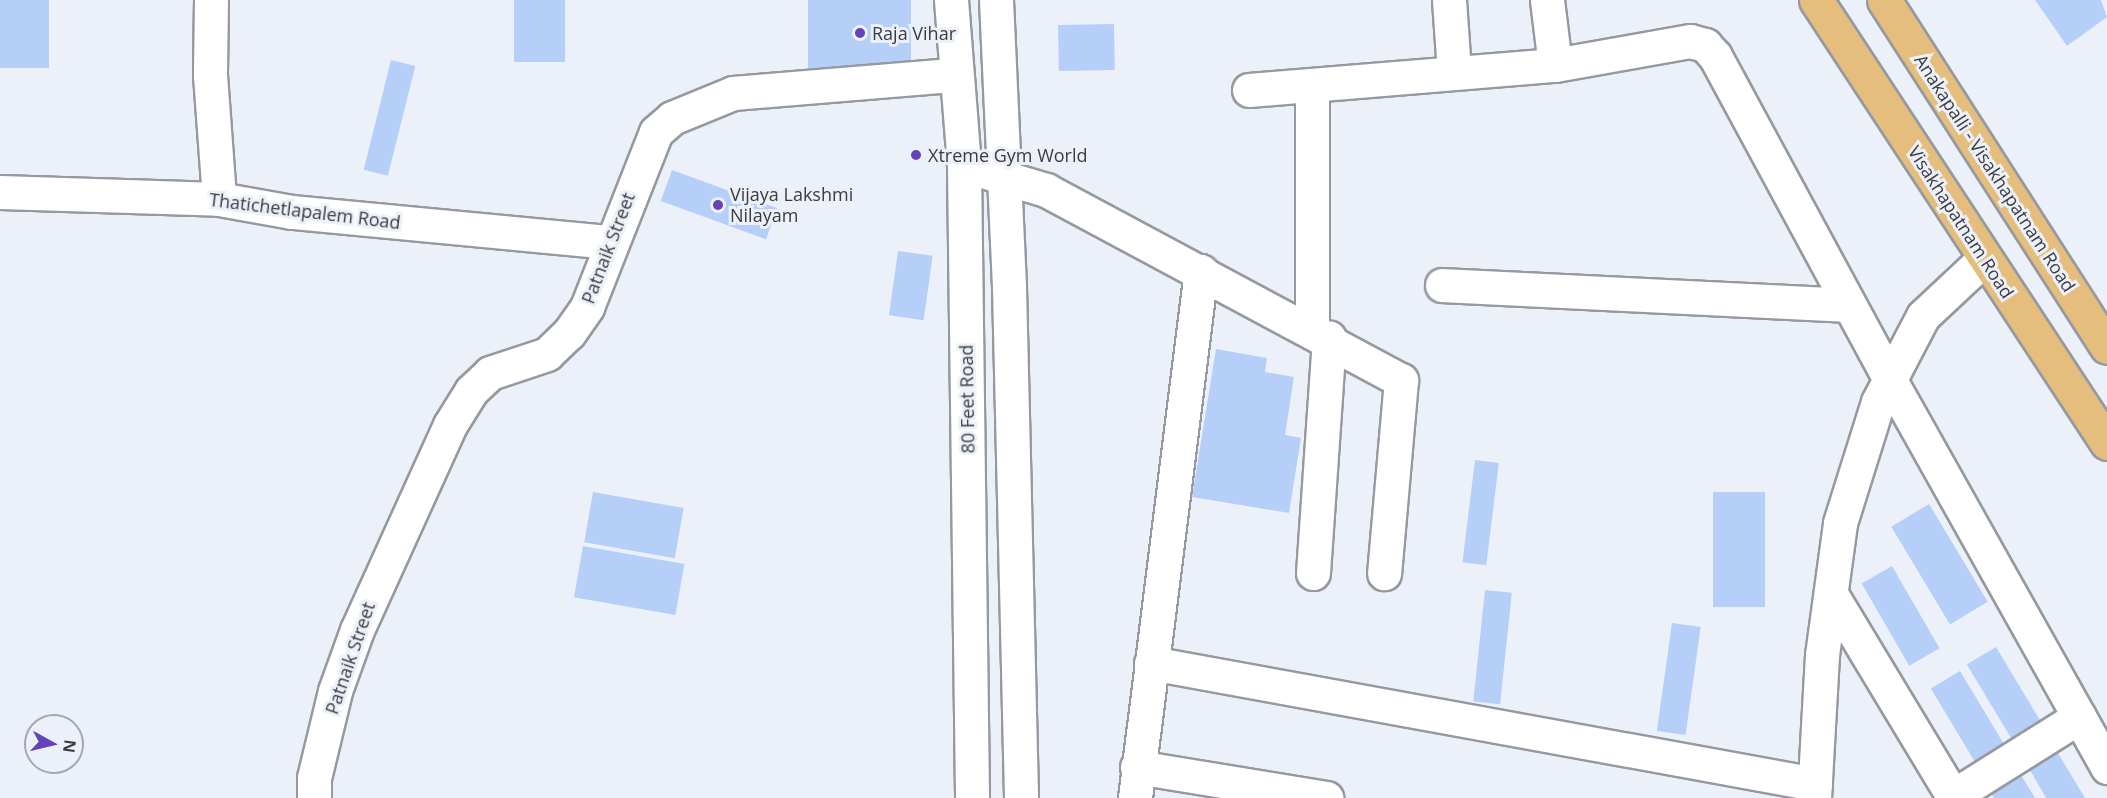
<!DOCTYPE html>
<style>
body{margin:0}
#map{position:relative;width:2107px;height:798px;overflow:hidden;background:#ecf0f8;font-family:"Open Sans",sans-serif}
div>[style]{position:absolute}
.building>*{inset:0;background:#b6cff9;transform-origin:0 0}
.roads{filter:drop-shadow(2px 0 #9599a0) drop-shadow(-2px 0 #9599a0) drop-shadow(0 2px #9599a0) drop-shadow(0 -2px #9599a0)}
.minor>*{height:33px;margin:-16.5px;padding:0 16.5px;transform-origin:16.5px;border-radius:16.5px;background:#fff}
.major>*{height:33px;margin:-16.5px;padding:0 16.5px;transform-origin:16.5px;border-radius:16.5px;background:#e5be7d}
.dots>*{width:16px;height:16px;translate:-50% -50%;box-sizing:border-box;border:3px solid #ecf0f8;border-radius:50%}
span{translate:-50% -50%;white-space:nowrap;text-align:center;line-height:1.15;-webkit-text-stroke:6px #ecf0f8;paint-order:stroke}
.poi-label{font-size:18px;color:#3a3c3f}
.left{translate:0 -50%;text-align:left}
.street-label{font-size:18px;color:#3a3c3f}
.north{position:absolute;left:24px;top:714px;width:60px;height:60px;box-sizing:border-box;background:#ecf0f8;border:2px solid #a5a8ae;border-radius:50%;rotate:98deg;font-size:16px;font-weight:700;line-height:24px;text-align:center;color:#3a3c3f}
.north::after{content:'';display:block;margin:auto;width:21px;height:27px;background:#6442ba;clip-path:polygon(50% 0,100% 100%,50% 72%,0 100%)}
</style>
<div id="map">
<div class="building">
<i style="left:0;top:0;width:49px;height:68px"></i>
<i style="left:514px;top:0;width:51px;height:62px"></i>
<i style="left:808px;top:0;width:103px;height:68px"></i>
<i style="clip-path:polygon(2035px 0,2101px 0,2107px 17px,2067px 46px)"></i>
<i style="left:1114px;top:24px;width:46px;height:56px;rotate:89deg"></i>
<i style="left:391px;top:60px;width:25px;height:113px;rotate:14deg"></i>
<i style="left:672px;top:170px;width:112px;height:33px;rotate:20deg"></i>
<i style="left:898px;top:251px;width:35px;height:65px;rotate:8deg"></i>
<i style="clip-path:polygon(1216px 349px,1267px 358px,1265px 372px,1294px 377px,1285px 435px,1301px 438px,1289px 513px,1192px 497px)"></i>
<i style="left:1475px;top:460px;width:24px;height:103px;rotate:7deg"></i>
<i style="left:593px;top:492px;width:92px;height:51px;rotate:10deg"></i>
<i style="left:1713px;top:492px;width:52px;height:115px"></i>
<i style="left:1929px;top:504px;width:114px;height:44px;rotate:59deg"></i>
<i style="left:583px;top:546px;width:103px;height:52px;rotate:10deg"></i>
<i style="left:1892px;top:566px;width:95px;height:35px;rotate:60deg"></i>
<i style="left:1485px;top:590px;width:27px;height:112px;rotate:6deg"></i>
<i style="left:1672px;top:623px;width:29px;height:109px;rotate:8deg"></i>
<i style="left:1996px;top:647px;width:100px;height:34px;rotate:59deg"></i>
<i style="left:1960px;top:671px;width:100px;height:34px;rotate:59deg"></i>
<i style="clip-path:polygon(2058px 753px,2085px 798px,2046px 798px,2030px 770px)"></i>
<i style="clip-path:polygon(2021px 775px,2035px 798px,1994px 798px,1991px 793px)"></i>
</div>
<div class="roads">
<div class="minor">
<i style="left:211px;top:0;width:75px;rotate:90.8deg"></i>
<i style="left:210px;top:75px;width:124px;rotate:85.8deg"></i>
<i style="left:951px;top:0;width:168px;rotate:85.5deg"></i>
<i style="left:964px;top:167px;width:631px;rotate:89.27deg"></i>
<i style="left:996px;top:0;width:287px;rotate:87.4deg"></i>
<i style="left:1009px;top:287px;width:511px;rotate:88.65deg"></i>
<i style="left:1449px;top:0;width:71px;rotate:86deg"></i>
<i style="left:1547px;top:0;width:65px;rotate:83deg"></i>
<i style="left:1312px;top:87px;width:243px;rotate:90deg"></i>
<i style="left:1249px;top:90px;width:307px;rotate:-4.7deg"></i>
<i style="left:1555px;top:65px;width:137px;rotate:-10.1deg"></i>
<i style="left:1690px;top:41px;width:16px;rotate:15deg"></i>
<i style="left:1705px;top:45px;width:15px;rotate:48deg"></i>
<i style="left:1715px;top:56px;width:368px;rotate:61.6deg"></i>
<i style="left:1890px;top:380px;width:444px;rotate:60.7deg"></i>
<i style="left:986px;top:172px;width:63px;rotate:16.7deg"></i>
<i style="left:1046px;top:190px;width:403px;rotate:28.2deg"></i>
<i style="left:1401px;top:380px;width:194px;rotate:95deg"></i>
<i style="left:0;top:192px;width:219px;rotate:1.8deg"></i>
<i style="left:219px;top:199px;width:74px;rotate:10.1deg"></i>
<i style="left:292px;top:212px;width:319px;rotate:5.4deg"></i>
<i style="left:1442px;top:285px;width:407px;rotate:2.8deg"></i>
<i style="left:1313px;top:573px;width:236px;rotate:-86.1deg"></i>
<i style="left:1831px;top:594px;width:238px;rotate:58.9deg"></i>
<i style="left:1151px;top:663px;width:675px;rotate:10.33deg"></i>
<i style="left:1137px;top:767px;width:192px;rotate:9.3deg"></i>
<i style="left:1953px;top:796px;width:149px;rotate:-32.1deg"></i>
<i style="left:314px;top:798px;width:20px;rotate:-90deg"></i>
<i style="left:314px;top:778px;width:89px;rotate:-76.4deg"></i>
<i style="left:335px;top:691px;width:65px;rotate:-70.2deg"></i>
<i style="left:357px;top:630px;width:225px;rotate:-65.6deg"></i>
<i style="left:450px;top:425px;width:40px;rotate:-58deg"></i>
<i style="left:471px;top:391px;width:26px;rotate:-43deg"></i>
<i style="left:490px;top:373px;width:60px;rotate:-18.4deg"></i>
<i style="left:547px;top:354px;width:30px;rotate:-44deg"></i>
<i style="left:569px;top:333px;width:32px;rotate:-55deg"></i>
<i style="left:587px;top:307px;width:188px;rotate:-68.5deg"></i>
<i style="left:656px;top:132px;width:21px;rotate:-41deg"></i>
<i style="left:672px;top:118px;width:66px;rotate:-22.3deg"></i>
<i style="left:733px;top:93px;width:222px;rotate:-4.7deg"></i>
<i style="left:1135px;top:798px;width:531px;rotate:-82.86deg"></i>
<i style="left:1814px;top:798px;width:143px;rotate:-86.8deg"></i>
<i style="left:1822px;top:655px;width:133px;rotate:-82.2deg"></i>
<i style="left:1840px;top:523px;width:127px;rotate:-72.6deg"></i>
<i style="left:1878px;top:402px;width:97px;rotate:-62.4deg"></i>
<i style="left:1923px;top:316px;width:83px;rotate:-43.1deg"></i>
</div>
<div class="major">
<i style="left:1816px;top:0;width:530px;rotate:56.7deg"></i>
<i style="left:1884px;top:0;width:412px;rotate:57.3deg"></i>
</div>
</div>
<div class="dots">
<i style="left:860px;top:33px;background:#6442ba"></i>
<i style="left:916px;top:155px;background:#6442ba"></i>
<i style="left:718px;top:205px;background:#6442ba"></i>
</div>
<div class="poi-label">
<span class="left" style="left:872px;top:33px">Raja Vihar</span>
<span class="left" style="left:928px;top:155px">Xtreme Gym World</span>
<span class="left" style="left:730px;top:205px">Vijaya Lakshmi<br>Nilayam</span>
</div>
<div class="street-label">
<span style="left:1995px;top:173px;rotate:57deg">Anakapalli - Visakhapatnam Road</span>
<span style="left:305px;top:211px;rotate:7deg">Thatichetlapalem Road</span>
<span style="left:1961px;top:222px;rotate:57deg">Visakhapatnam Road</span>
<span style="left:608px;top:248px;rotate:-69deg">Patnaik Street</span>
<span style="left:967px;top:399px;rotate:-91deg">80 Feet Road</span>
<span style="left:350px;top:658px;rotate:-71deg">Patnaik Street</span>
</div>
<div class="north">N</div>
</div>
